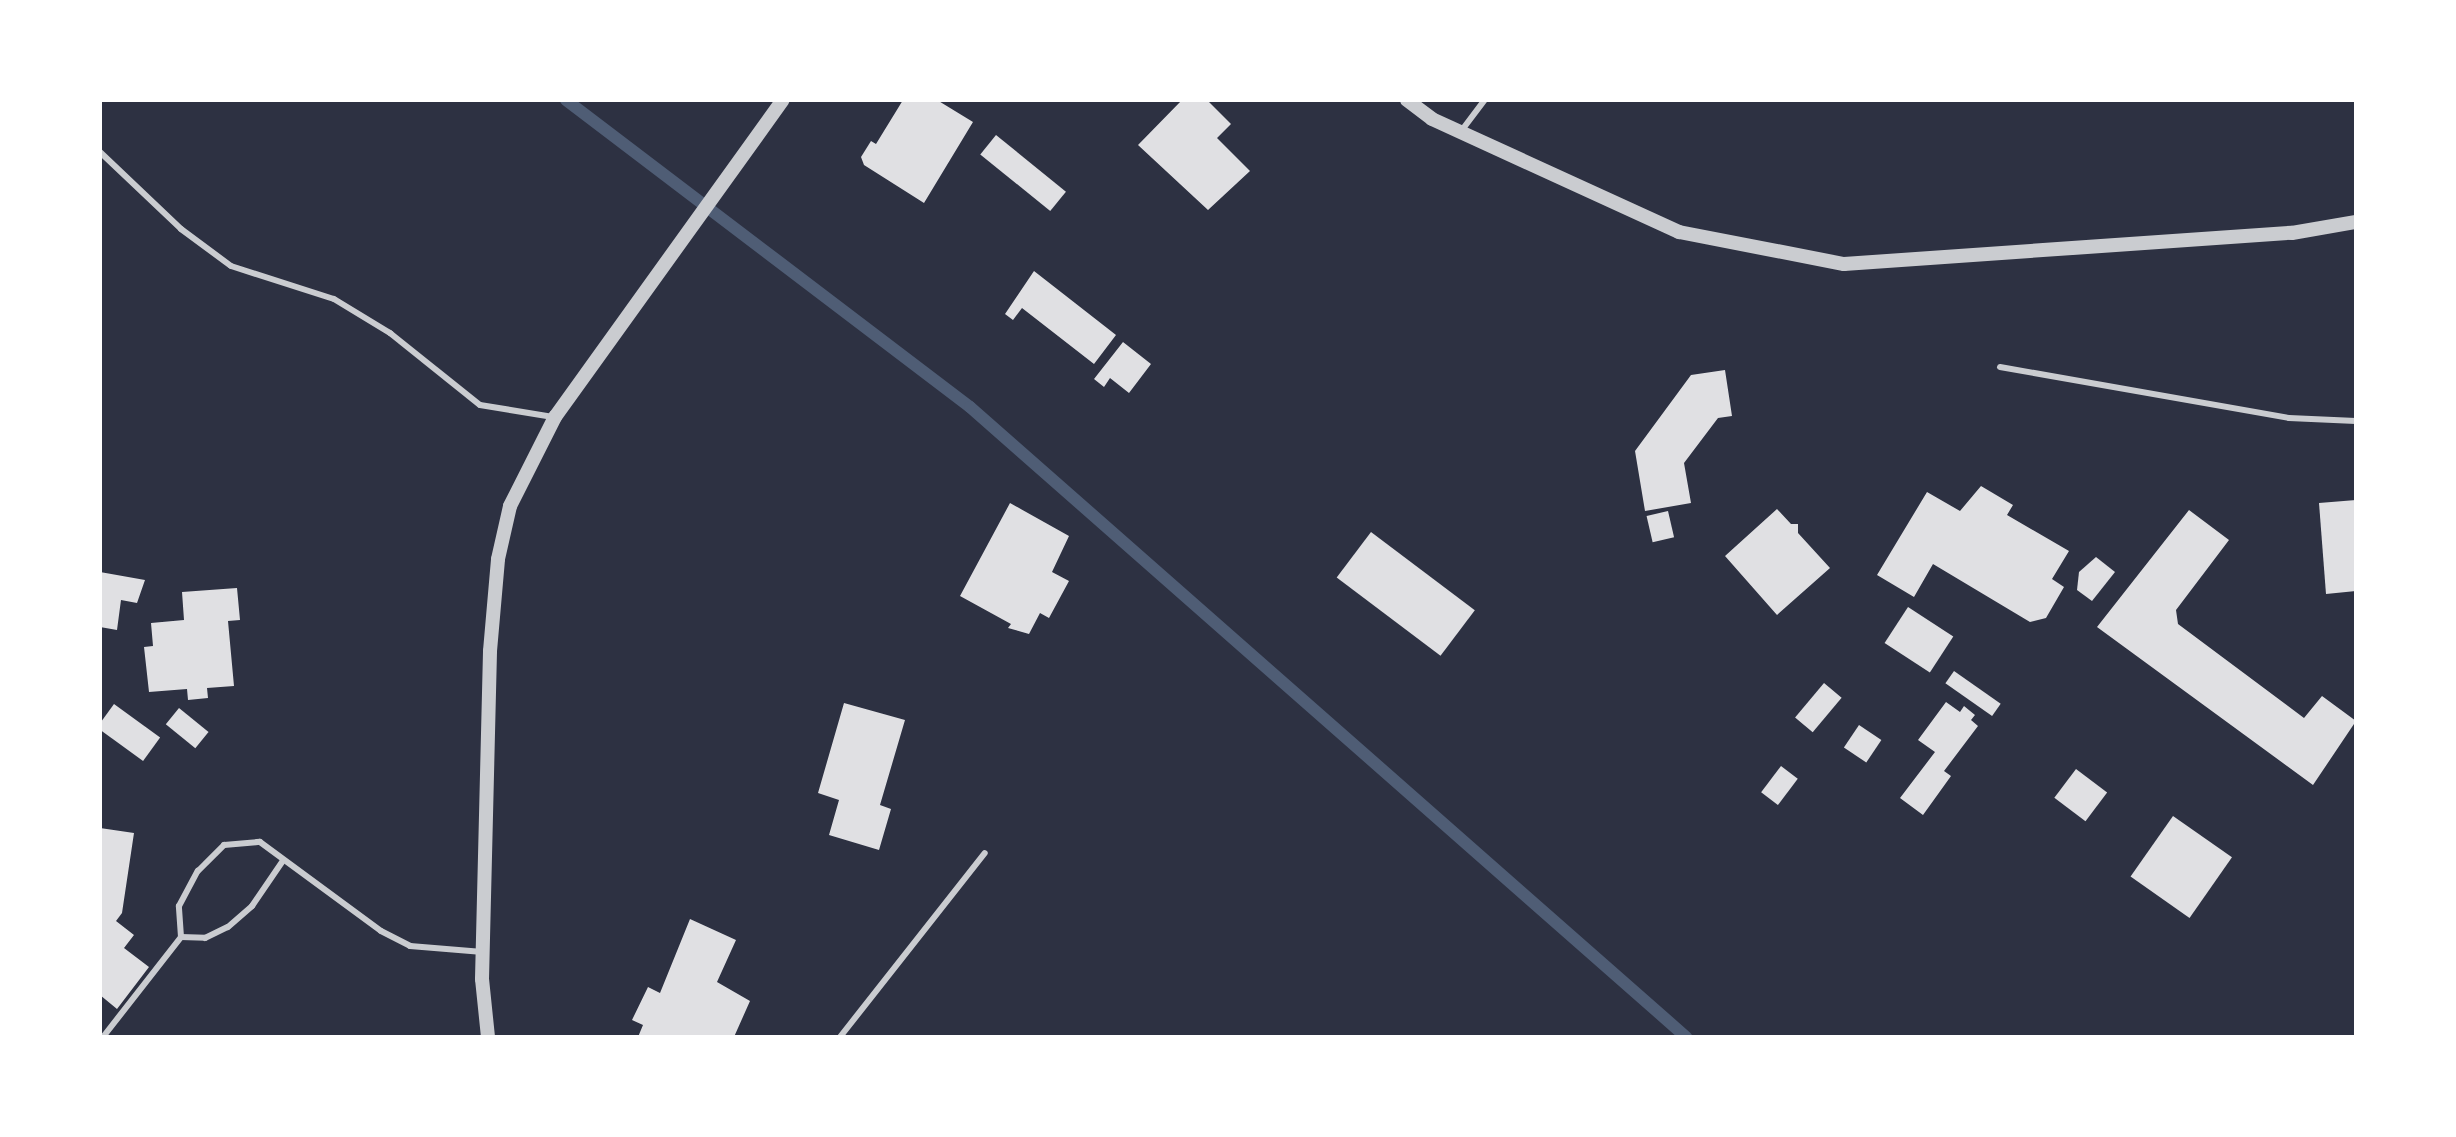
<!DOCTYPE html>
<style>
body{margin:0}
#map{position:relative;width:2456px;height:1137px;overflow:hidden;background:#2d3142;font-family:"IBM Plex Sans",sans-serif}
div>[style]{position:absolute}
.stream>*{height:12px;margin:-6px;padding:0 6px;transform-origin:6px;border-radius:6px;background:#4f5d75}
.building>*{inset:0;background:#e0e0e3;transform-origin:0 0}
.service>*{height:6px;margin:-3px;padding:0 3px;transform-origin:3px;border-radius:3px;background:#caccd0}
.tertiary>*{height:14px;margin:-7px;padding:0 7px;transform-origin:7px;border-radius:7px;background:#caccd0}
span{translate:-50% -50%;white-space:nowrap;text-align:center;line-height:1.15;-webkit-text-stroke:8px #fff;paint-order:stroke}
.frame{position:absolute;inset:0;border:102px solid #fff;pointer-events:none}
</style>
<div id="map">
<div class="stream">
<i style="left:566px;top:100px;width:507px;rotate:37.23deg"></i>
<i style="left:970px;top:407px;width:954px;rotate:41.34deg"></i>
</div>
<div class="building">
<i style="clip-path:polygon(903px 100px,937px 100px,973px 122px,924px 203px,864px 165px,861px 157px,871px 141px,876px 144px)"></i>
<i style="clip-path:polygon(1182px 100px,1207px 100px,1231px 124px,1217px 138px,1250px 171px,1208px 210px,1138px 145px)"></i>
<i style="left:996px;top:135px;width:90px;height:25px;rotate:39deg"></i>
<i style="clip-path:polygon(1034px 271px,1116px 335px,1094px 364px,1022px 308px,1013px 320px,1005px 314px)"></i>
<i style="clip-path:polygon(1123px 342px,1151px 364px,1129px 393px,1110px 378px,1104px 387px,1094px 379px)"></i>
<i style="clip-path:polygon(1725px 370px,1732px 416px,1718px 418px,1684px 463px,1691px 503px,1645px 511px,1635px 451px,1691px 375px)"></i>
<i style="clip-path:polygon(1981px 486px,2013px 505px,2007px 515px,2069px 551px,2052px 579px,2064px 587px,2046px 618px,2030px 622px,1933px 564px,1914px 597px,1877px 575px,1927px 492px,1960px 511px)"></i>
<i style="clip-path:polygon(2356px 500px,2356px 591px,2326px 594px,2319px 503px)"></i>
<i style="clip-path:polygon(1010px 503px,1069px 536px,1052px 572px,1069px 581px,1049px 618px,1040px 613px,1029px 634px,1008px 628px,1011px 624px,960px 596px)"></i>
<i style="clip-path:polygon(1777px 509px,1791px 524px,1798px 524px,1798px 533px,1830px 568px,1777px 615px,1725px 556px)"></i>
<i style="clip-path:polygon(2189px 510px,2229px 540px,2176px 610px,2178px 624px,2304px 718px,2322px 696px,2356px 721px,2313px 785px,2097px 627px)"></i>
<i style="left:1668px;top:511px;width:27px;height:22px;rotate:77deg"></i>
<i style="left:1371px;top:532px;width:130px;height:57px;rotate:37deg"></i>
<i style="clip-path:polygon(2096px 557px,2115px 572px,2092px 601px,2077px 590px,2079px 572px)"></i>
<i style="clip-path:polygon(100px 572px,145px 580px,137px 603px,121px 600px,117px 630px,100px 627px)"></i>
<i style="clip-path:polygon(237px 588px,240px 620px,228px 621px,234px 686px,207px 688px,208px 698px,188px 700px,187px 689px,149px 692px,144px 647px,153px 646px,151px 623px,184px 620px,182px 592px)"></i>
<i style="left:1908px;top:607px;width:54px;height:43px;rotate:33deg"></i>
<i style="left:1954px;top:671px;width:57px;height:15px;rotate:35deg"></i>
<i style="left:1824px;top:683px;width:23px;height:45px;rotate:40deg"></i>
<i style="clip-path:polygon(1946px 702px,1960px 712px,1964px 706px,1975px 715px,1971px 720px,1978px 726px,1944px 771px,1951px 776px,1923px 815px,1900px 798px,1935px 752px,1918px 740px)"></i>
<i style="clip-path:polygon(844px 703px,905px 720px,880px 805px,891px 809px,879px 850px,829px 835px,839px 800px,818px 793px)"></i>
<i style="left:114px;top:704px;width:57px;height:29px;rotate:36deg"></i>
<i style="left:179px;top:708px;width:38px;height:21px;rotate:39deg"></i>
<i style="left:1859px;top:725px;width:27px;height:27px;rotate:34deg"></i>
<i style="left:1781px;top:766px;width:21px;height:33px;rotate:37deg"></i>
<i style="left:2076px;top:769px;width:39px;height:36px;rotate:37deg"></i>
<i style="left:2173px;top:816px;width:72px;height:74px;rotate:35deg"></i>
<i style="clip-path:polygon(100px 828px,134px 833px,122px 913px,116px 921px,134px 935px,124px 948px,149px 967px,117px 1009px,100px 995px)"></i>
<i style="clip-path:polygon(690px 919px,736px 940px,717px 982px,750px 1001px,734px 1037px,638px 1037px,643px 1025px,632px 1020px,648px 987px,660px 993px)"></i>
</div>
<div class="service">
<i style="left:1462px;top:130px;width:38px;rotate:-53deg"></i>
<i style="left:100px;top:152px;width:112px;rotate:43.5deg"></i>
<i style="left:181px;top:229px;width:62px;rotate:36.5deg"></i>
<i style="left:231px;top:266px;width:108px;rotate:17.8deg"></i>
<i style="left:334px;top:299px;width:66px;rotate:31.3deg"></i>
<i style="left:390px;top:333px;width:115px;rotate:38.7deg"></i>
<i style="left:480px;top:405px;width:74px;rotate:9.3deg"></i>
<i style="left:2000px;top:367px;width:293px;rotate:10deg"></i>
<i style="left:2289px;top:418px;width:67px;rotate:2.6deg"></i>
<i style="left:181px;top:937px;width:24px;rotate:2deg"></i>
<i style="left:205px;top:938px;width:25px;rotate:-26deg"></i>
<i style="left:228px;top:927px;width:32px;rotate:-41deg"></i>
<i style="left:252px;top:906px;width:53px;rotate:-55.7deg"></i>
<i style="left:103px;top:1037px;width:127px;rotate:-52deg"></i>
<i style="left:181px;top:937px;width:31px;rotate:-94deg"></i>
<i style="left:179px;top:906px;width:40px;rotate:-62deg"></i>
<i style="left:198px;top:871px;width:37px;rotate:-45deg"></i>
<i style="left:224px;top:845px;width:36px;rotate:-5deg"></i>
<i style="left:260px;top:842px;width:150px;rotate:36.3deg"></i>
<i style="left:381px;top:931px;width:33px;rotate:27deg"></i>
<i style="left:410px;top:946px;width:73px;rotate:4.7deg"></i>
<i style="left:840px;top:1037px;width:234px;rotate:-51.8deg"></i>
</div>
<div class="tertiary">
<i style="left:1407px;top:100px;width:31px;rotate:37deg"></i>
<i style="left:1432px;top:119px;width:272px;rotate:24.6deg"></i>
<i style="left:1679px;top:232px;width:168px;rotate:11deg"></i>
<i style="left:1844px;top:264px;width:449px;rotate:-4deg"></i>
<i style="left:2292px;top:233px;width:65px;rotate:-9.8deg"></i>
<i style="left:488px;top:1037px;width:58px;rotate:-95.9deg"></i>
<i style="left:482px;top:979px;width:328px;rotate:-88.6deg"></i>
<i style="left:490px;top:651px;width:92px;rotate:-85deg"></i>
<i style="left:498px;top:559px;width:54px;rotate:-77.2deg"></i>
<i style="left:510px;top:506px;width:100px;rotate:-63.2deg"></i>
<i style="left:555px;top:417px;width:390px;rotate:-54.3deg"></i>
</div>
<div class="frame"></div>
</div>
